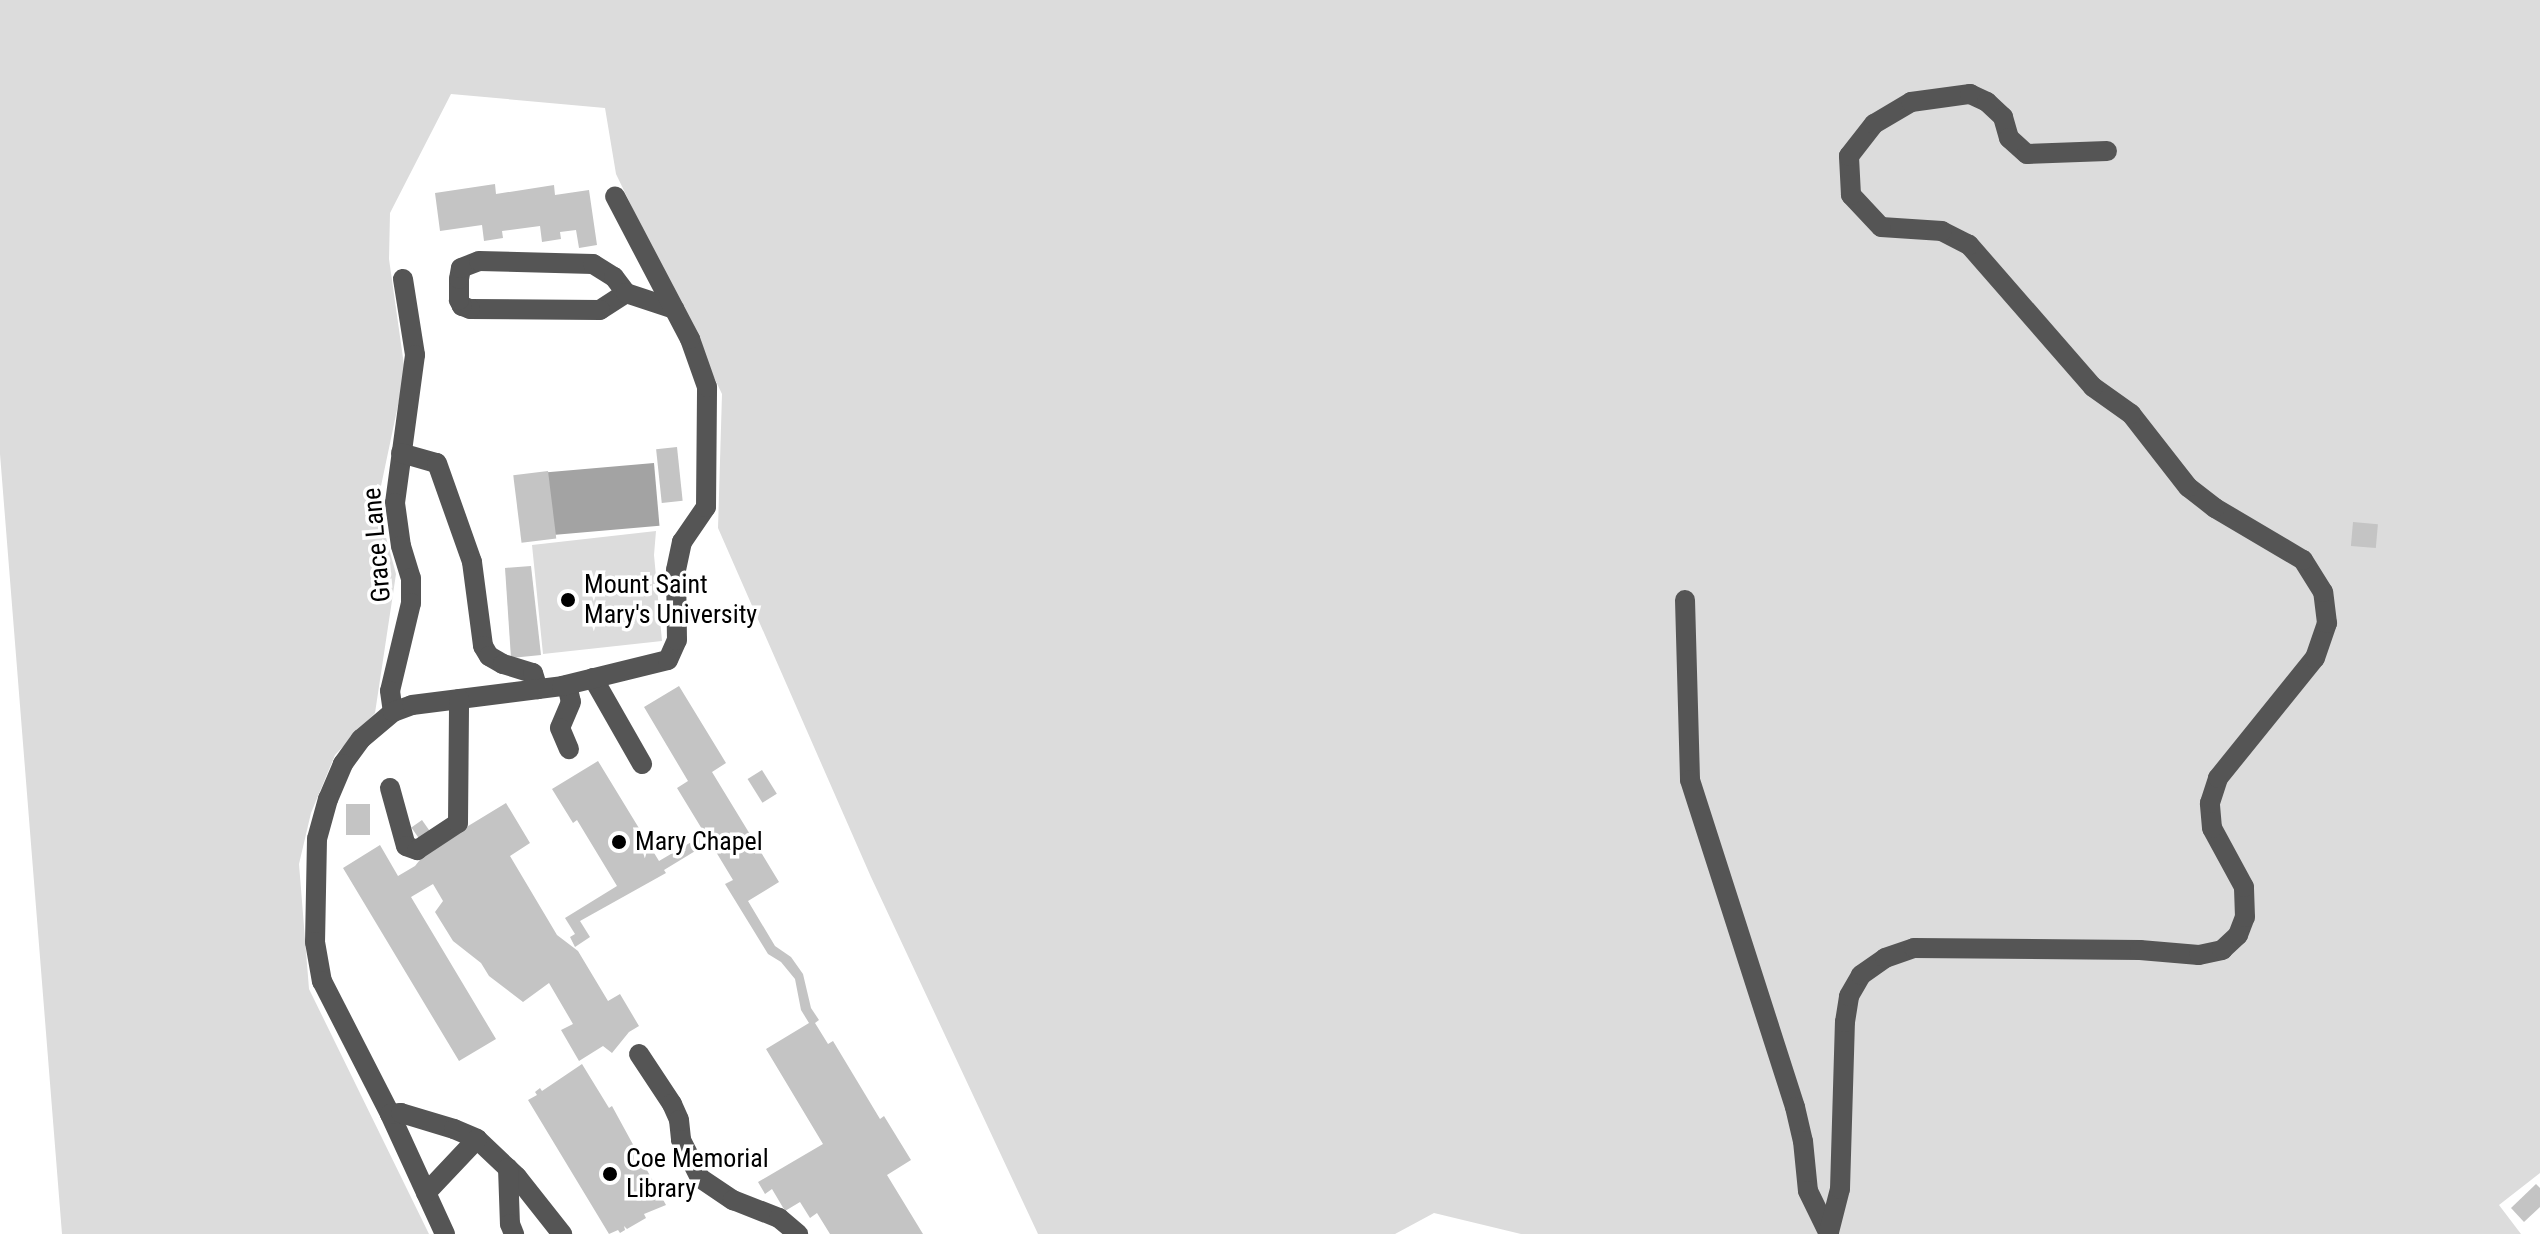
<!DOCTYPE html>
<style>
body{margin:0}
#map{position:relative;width:2540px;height:1234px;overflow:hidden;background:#fff;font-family:"Roboto Condensed",sans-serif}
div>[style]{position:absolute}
.green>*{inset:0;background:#dcdcdc}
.water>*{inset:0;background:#a3a3a3;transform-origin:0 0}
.building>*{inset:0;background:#c4c4c4;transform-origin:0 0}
.minor>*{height:20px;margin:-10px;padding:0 10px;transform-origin:10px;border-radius:10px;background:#555}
.dots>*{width:22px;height:22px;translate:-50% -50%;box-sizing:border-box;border:4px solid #fff;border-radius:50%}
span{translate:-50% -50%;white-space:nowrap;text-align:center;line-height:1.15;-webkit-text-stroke:7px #fff;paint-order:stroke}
.street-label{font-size:26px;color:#000}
.poi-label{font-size:26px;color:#000}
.left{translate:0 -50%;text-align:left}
</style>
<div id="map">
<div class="green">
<i style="clip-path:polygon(0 0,2540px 0,2540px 1173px,2499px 1205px,2521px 1234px,1521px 1234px,1434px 1213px,1395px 1234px,1038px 1234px,871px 877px,718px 528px,722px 394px,616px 174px,605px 108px,451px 94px,390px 213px,389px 259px,405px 372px,381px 486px,379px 512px,396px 574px,375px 713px,335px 755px,311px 813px,299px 864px,309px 989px,429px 1234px,62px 1234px,0 454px)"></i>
<i style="clip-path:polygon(656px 531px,654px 555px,662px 641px,543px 654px,532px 545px)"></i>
</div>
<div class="water">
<i style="left:654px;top:463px;width:63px;height:107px;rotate:85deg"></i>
</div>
<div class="building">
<i style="clip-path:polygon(495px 184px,496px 194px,554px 185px,555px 195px,589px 190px,597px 245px,579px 248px,576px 230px,560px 232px,561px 239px,542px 242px,540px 226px,502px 231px,503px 238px,484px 241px,482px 225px,440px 231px,435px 193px)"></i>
<i style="left:677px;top:447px;width:54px;height:21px;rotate:84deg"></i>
<i style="left:548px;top:471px;width:68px;height:35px;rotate:83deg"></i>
<i style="left:2353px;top:522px;width:25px;height:24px;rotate:5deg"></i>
<i style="clip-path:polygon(531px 566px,541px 655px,511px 658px,505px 568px)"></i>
<i style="clip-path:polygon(679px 686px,726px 763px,712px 772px,779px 882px,748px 901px,775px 946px,791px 957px,803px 974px,811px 1008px,819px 1020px,815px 1023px,828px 1044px,833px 1041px,880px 1119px,884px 1116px,911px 1160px,887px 1175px,923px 1234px,830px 1234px,817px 1213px,810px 1218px,800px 1202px,785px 1211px,772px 1189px,765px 1194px,758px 1182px,823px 1144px,766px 1049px,809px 1023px,801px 1010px,795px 979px,781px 962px,768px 954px,725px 884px,733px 880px,710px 842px,664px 870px,666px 873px,580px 921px,590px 937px,575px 947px,570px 937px,575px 934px,565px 918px,617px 886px,577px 820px,573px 823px,552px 789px,598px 761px,659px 861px,705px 834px,677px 788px,688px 781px,644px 707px)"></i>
<i style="left:762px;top:770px;width:28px;height:17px;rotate:58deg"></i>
<i style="clip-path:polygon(506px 803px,530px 843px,510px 856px,557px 935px,578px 951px,608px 1001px,620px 994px,639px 1026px,629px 1032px,612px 1053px,603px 1046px,579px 1061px,561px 1030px,573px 1024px,549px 983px,523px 1002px,489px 976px,481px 963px,453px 941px,435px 912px,443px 901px,433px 884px,411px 897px,496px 1039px,459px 1061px,343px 868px,380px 845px,398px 876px,415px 866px,427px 851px)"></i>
<i style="left:370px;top:804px;width:31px;height:24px;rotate:90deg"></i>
<i style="left:422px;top:820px;width:19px;height:13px;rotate:55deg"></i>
<i style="clip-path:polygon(582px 1064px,609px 1108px,612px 1106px,666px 1205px,644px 1214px,646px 1218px,627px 1229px,624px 1226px,625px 1230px,620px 1233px,618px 1230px,609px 1234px,528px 1100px,537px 1095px,535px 1092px,540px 1088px,542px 1091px)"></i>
<i style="clip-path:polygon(2536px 1184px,2540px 1188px,2540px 1207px,2524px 1222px,2511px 1208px)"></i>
</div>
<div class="minor">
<i style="left:403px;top:279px;width:77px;rotate:81deg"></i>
<i style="left:415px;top:355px;width:149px;rotate:97.7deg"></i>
<i style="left:395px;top:503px;width:43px;rotate:82.1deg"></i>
<i style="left:401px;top:546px;width:34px;rotate:73deg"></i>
<i style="left:411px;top:578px;width:25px;rotate:90deg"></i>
<i style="left:411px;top:603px;width:90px;rotate:103.4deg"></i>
<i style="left:390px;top:691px;width:21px;rotate:82deg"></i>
<i style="left:393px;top:712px;width:42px;rotate:139.8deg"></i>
<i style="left:361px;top:739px;width:31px;rotate:126deg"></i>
<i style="left:343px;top:764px;width:38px;rotate:113deg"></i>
<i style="left:328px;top:799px;width:41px;rotate:105.4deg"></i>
<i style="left:317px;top:839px;width:103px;rotate:91.1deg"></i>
<i style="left:315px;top:942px;width:40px;rotate:80deg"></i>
<i style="left:322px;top:981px;width:149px;rotate:62.9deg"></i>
<i style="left:390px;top:1114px;width:132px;rotate:65.4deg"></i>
<i style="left:626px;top:293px;width:31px;rotate:147deg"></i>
<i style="left:600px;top:310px;width:130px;rotate:-179.6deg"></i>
<i style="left:470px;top:309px;width:9px;rotate:-159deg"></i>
<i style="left:462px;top:306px;width:7px;rotate:-117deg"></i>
<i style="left:459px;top:300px;width:21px;rotate:-90deg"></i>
<i style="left:459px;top:279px;width:11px;rotate:-80deg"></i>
<i style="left:461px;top:268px;width:19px;rotate:-21deg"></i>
<i style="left:479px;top:261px;width:114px;rotate:1.5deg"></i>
<i style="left:593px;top:264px;width:25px;rotate:32deg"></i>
<i style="left:614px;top:277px;width:20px;rotate:53deg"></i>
<i style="left:626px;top:293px;width:51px;rotate:18.4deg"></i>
<i style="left:401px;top:453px;width:37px;rotate:16deg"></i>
<i style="left:437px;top:463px;width:105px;rotate:70.5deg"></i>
<i style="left:472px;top:562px;width:85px;rotate:82.5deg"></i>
<i style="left:483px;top:646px;width:12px;rotate:59deg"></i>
<i style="left:489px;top:656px;width:16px;rotate:30deg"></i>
<i style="left:503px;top:664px;width:31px;rotate:17deg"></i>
<i style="left:533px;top:673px;width:17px;rotate:73deg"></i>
<i style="left:1685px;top:600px;width:180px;rotate:88.4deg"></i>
<i style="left:1690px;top:780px;width:343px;rotate:72.2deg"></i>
<i style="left:1795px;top:1107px;width:35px;rotate:77deg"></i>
<i style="left:1803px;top:1141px;width:50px;rotate:84.3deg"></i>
<i style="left:1808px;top:1191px;width:48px;rotate:64deg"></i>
<i style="left:593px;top:678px;width:99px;rotate:60.3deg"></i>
<i style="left:567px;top:685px;width:17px;rotate:77deg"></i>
<i style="left:571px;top:702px;width:28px;rotate:113deg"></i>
<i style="left:560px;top:728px;width:23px;rotate:67deg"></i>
<i style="left:393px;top:712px;width:20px;rotate:-20deg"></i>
<i style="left:412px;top:705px;width:151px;rotate:-7.2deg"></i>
<i style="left:562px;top:686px;width:109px;rotate:-13.8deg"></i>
<i style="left:668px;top:660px;width:22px;rotate:-66deg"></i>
<i style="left:677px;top:640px;width:70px;rotate:-90.8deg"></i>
<i style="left:676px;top:570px;width:29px;rotate:-78deg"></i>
<i style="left:682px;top:542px;width:42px;rotate:-55.6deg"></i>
<i style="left:706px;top:507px;width:120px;rotate:-89.5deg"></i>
<i style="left:707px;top:387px;width:51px;rotate:-109.5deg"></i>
<i style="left:690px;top:339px;width:161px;rotate:-117.7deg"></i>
<i style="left:390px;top:788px;width:60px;rotate:74.6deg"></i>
<i style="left:406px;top:846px;width:12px;rotate:20deg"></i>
<i style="left:417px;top:850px;width:49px;rotate:-33.4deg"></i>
<i style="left:458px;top:823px;width:124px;rotate:-89.5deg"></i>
<i style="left:639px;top:1054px;width:60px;rotate:56.6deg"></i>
<i style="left:672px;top:1104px;width:17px;rotate:66deg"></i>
<i style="left:679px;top:1120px;width:20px;rotate:84deg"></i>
<i style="left:681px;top:1140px;width:42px;rotate:63.4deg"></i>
<i style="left:700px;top:1178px;width:40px;rotate:34deg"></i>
<i style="left:733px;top:1200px;width:49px;rotate:21.4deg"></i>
<i style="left:779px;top:1218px;width:25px;rotate:40deg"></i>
<i style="left:390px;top:1114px;width:11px;rotate:-5deg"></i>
<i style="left:401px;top:1113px;width:55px;rotate:16.8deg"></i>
<i style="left:454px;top:1129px;width:25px;rotate:23deg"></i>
<i style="left:477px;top:1139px;width:55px;rotate:43.5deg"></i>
<i style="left:517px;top:1177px;width:73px;rotate:51.7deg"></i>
<i style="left:508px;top:1168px;width:56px;rotate:88deg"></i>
<i style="left:510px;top:1224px;width:11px;rotate:68deg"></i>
<i style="left:426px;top:1193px;width:74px;rotate:-46.6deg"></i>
<i style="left:1829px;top:1232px;width:44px;rotate:-75.7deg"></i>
<i style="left:1840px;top:1189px;width:167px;rotate:-88.3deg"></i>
<i style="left:1845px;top:1022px;width:26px;rotate:-81deg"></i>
<i style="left:1849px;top:996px;width:24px;rotate:-60deg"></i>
<i style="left:1861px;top:975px;width:29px;rotate:-35deg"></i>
<i style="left:1885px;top:958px;width:31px;rotate:-19deg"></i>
<i style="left:1914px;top:948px;width:226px;rotate:0.5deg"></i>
<i style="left:2140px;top:950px;width:59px;rotate:4.8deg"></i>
<i style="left:2199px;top:955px;width:24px;rotate:-12deg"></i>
<i style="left:2222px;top:950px;width:22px;rotate:-43deg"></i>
<i style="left:2238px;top:935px;width:19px;rotate:-69deg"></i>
<i style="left:2245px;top:917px;width:30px;rotate:-92deg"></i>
<i style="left:2244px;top:887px;width:67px;rotate:-118.5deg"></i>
<i style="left:2212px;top:828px;width:25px;rotate:-95deg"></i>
<i style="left:2210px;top:803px;width:26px;rotate:-72deg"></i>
<i style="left:2218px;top:778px;width:154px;rotate:-51.1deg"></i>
<i style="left:2315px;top:658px;width:37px;rotate:-71deg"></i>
<i style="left:2327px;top:623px;width:31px;rotate:-97deg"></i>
<i style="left:2323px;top:592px;width:38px;rotate:-122deg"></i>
<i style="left:2303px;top:560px;width:102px;rotate:-149.4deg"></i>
<i style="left:2215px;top:508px;width:34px;rotate:-142deg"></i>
<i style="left:2188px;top:487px;width:93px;rotate:-128deg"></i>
<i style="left:2131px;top:414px;width:47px;rotate:-144.6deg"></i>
<i style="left:2093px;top:387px;width:189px;rotate:-131.1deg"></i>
<i style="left:1969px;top:245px;width:30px;rotate:-153deg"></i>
<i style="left:1942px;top:231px;width:61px;rotate:-176.2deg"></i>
<i style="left:1881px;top:227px;width:44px;rotate:-133.2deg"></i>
<i style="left:1851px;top:195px;width:39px;rotate:-93deg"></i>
<i style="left:1849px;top:156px;width:41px;rotate:-52deg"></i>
<i style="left:1874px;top:124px;width:43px;rotate:-30.7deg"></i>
<i style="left:1911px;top:102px;width:60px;rotate:-7.7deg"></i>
<i style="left:1970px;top:94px;width:19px;rotate:25deg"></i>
<i style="left:1987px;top:102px;width:22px;rotate:43deg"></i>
<i style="left:2003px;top:117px;width:22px;rotate:74deg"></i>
<i style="left:2009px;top:138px;width:24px;rotate:42deg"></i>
<i style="left:2027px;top:154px;width:80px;rotate:-2.1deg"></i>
</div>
<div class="dots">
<i style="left:568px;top:600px;background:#000"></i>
<i style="left:619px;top:842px;background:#000"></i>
<i style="left:610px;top:1174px;background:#000"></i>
</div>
<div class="street-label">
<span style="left:377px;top:545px;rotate:-95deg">Grace Lane</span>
</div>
<div class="poi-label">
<span class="left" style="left:584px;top:600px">Mount Saint<br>Mary's University</span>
<span class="left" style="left:635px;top:842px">Mary Chapel</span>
<span class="left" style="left:626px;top:1174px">Coe Memorial<br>Library</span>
</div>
</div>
